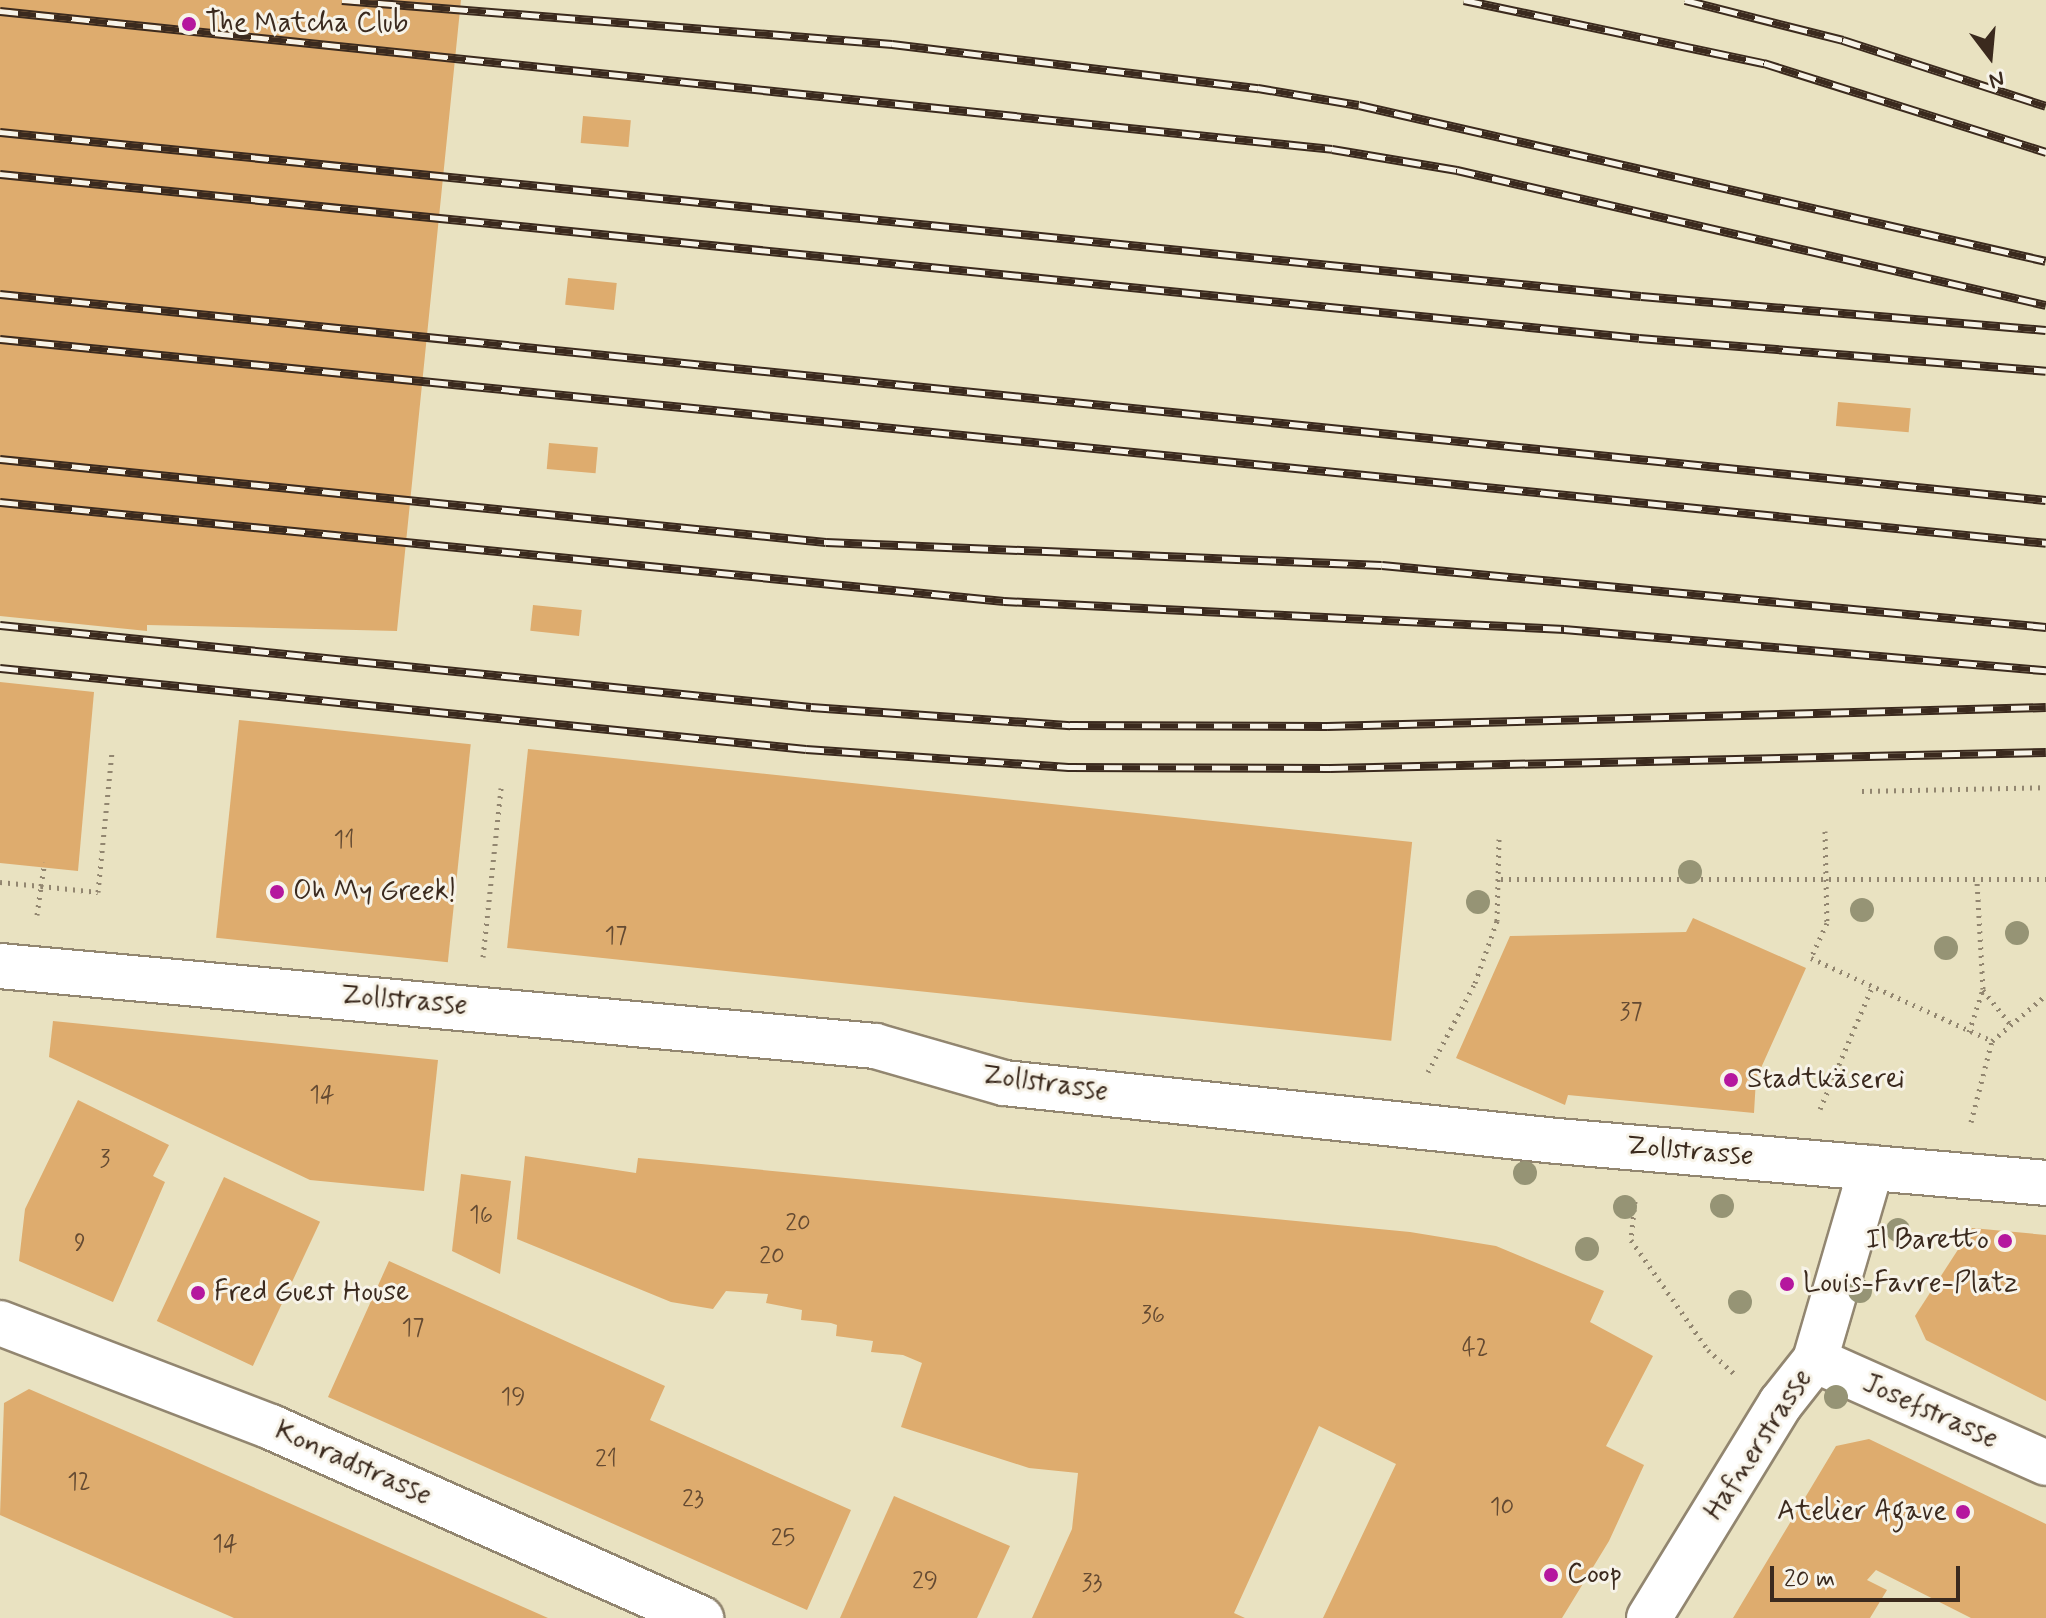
<!DOCTYPE html>
<meta charset="utf-8">
<style>
body{margin:0}
#map{position:relative;width:2046px;height:1618px;overflow:hidden;background:#e9e2c1;font-family:Mynerve,sans-serif}
div>[style]{position:absolute}
.building>*{inset:0;background:#deac6e;transform-origin:0 0}
.path>*{height:5px;margin-top:-2.5px;transform-origin:0;background:repeating-linear-gradient(90deg,#928670 0 2px,transparent 0 8px)}
.roads{filter:drop-shadow(2px 0 #928670) drop-shadow(-2px 0 #928670) drop-shadow(0 2px #928670) drop-shadow(0 -2px #928670)}
.minor>*{height:44px;margin:-22px;padding:0 22px;transform-origin:22px;border-radius:22px;background:#fff}
.rail>*{height:9px;margin-top:-4.5px;transform-origin:0;background:repeating-linear-gradient(90deg,#f7f3e8 0 18px,#3b2a1e 0 36px);box-sizing:border-box;border-block:2px solid #3b2a1e}
.trees>*{width:24px;height:24px;margin:-12px;border-radius:50%;background:#969475}
.dots>*{width:22px;height:22px;translate:-50% -50%;box-sizing:border-box;border:4px solid #f7f3e8;border-radius:50%}
span{translate:-50% -50%;white-space:nowrap;text-align:center;line-height:1.15;-webkit-text-stroke:6px #f7f3e8;paint-order:stroke}
.number-label{font-size:24px;color:#644a32}
.number-label span{-webkit-text-stroke-width:0}
.poi-label{font-size:28px;color:#3b2a1e}
.left{translate:0 -50%;text-align:left}
.right{translate:-100% -50%;text-align:right}
.street-label{font-size:28px;color:#3b2a1e}
.north{position:absolute;left:1950px;top:16px;width:80px;height:80px;-webkit-text-stroke:6px #f7f3e8;paint-order:stroke;rotate:164deg;font-size:22px;font-weight:700;line-height:32px;text-align:center;color:#3b2a1e}
.north::after{content:'';display:block;margin:auto;width:28px;height:36px;background:#3b2a1e;clip-path:polygon(50% 0,100% 100%,50% 72%,0 100%)}
.scale{position:absolute;left:1770px;top:1566px;width:190px;height:36px;box-sizing:border-box;border:4px solid #3b2a1e;border-top:0;padding-left:10px;font-size:24px;line-height:28px;white-space:nowrap;color:#3b2a1e;-webkit-text-stroke:6px #f7f3e8;paint-order:stroke}
</style>
<div id="map">
<div class="building">
<i style="clip-path:polygon(0 0,461px 0,397px 631px,147px 625px,147px 631px,0 616px)"></i>
<i style="left:583px;top:116px;width:48px;height:27px;rotate:5deg"></i>
<i style="left:568px;top:278px;width:49px;height:27px;rotate:6deg"></i>
<i style="left:1838px;top:402px;width:73px;height:24px;rotate:5deg"></i>
<i style="left:549px;top:443px;width:49px;height:26px;rotate:5deg"></i>
<i style="left:533px;top:605px;width:49px;height:26px;rotate:6deg"></i>
<i style="clip-path:polygon(0 682px,94px 692px,78px 871px,0 863px)"></i>
<i style="left:239px;top:720px;width:233px;height:219px;rotate:6deg"></i>
<i style="left:528px;top:749px;width:889px;height:200px;rotate:6deg"></i>
<i style="clip-path:polygon(1693px 918px,1806px 968px,1756px 1079px,1754px 1113px,1568px 1095px,1565px 1105px,1456px 1058px,1510px 936px,1686px 932px)"></i>
<i style="clip-path:polygon(53px 1021px,438px 1060px,424px 1191px,310px 1180px,49px 1057px)"></i>
<i style="clip-path:polygon(78px 1100px,169px 1145px,153px 1176px,165px 1182px,113px 1302px,19px 1261px,25px 1209px)"></i>
<i style="clip-path:polygon(525px 1156px,636px 1173px,638px 1158px,1410px 1232px,1496px 1246px,1604px 1291px,1590px 1322px,1653px 1356px,1606px 1446px,1644px 1465px,1609px 1541px,1562px 1618px,1323px 1618px,1396px 1464px,1319px 1426px,1234px 1613px,1245px 1618px,1032px 1618px,1072px 1529px,1078px 1473px,1029px 1468px,901px 1427px,922px 1363px,903px 1355px,871px 1352px,873px 1341px,836px 1336px,837px 1325px,831px 1323px,801px 1320px,802px 1310px,766px 1303px,768px 1294px,726px 1291px,713px 1309px,671px 1302px,517px 1239px)"></i>
<i style="clip-path:polygon(461px 1174px,511px 1181px,500px 1274px,452px 1251px)"></i>
<i style="left:224px;top:1177px;width:106px;height:159px;rotate:25deg"></i>
<i style="clip-path:polygon(1972px 1228px,2046px 1235px,2046px 1401px,1926px 1340px,1915px 1316px)"></i>
<i style="clip-path:polygon(389px 1261px,665px 1386px,650px 1420px,851px 1510px,807px 1610px,328px 1397px)"></i>
<i style="clip-path:polygon(29px 1389px,172px 1451px,548px 1618px,234px 1618px,120px 1568px,0 1515px,4px 1403px)"></i>
<i style="clip-path:polygon(1869px 1439px,2046px 1524px,2046px 1618px,1971px 1618px,1876px 1570px,1867px 1580px,1887px 1590px,1870px 1618px,1733px 1618px,1836px 1446px)"></i>
<i style="clip-path:polygon(894px 1496px,1010px 1546px,977px 1618px,840px 1618px)"></i>
</div>
<div class="path">
<i style="left:1862px;top:791px;width:184px;rotate:-1.2deg"></i>
<i style="left:1825px;top:831px;width:92px;rotate:88.8deg"></i>
<i style="left:1827px;top:923px;width:38px;rotate:115deg"></i>
<i style="left:1811px;top:958px;width:199px;rotate:24.6deg"></i>
<i style="left:1992px;top:1041px;width:71px;rotate:-40.4deg"></i>
<i style="left:1501px;top:879px;width:545px"></i>
<i style="left:0;top:882px;width:41px;rotate:5.6deg"></i>
<i style="left:41px;top:886px;width:24px;rotate:-81deg"></i>
<i style="left:37px;top:915px;width:29px;rotate:-82deg"></i>
<i style="left:41px;top:886px;width:57px;rotate:6deg"></i>
<i style="left:98px;top:892px;width:142px;rotate:-84.3deg"></i>
<i style="left:483px;top:957px;width:170px;rotate:-83.9deg"></i>
<i style="left:1983px;top:990px;width:45px;rotate:51.3deg"></i>
<i style="left:1969px;top:1032px;width:45px;rotate:-72deg"></i>
<i style="left:1983px;top:989px;width:109px;rotate:-93.2deg"></i>
<i style="left:1428px;top:1072px;width:101px;rotate:-62.2deg"></i>
<i style="left:1475px;top:983px;width:66px;rotate:-70.5deg"></i>
<i style="left:1497px;top:921px;width:82px;rotate:-88.6deg"></i>
<i style="left:1820px;top:1109px;width:133px;rotate:-66.9deg"></i>
<i style="left:1971px;top:1122px;width:84px;rotate:-75.5deg"></i>
<i style="left:1635px;top:1201px;width:39px;rotate:96deg"></i>
<i style="left:1631px;top:1240px;width:134px;rotate:55deg"></i>
<i style="left:1708px;top:1350px;width:36px;rotate:42deg"></i>
</div>
<div class="roads">
<div class="minor">
<i style="left:0;top:966px;width:879px;rotate:5.22deg"></i>
<i style="left:875px;top:1046px;width:134px;rotate:16deg"></i>
<i style="left:1004px;top:1083px;width:556px;rotate:5.99deg"></i>
<i style="left:1557px;top:1141px;width:491px;rotate:4.9deg"></i>
<i style="left:0;top:1323px;width:290px;rotate:21deg"></i>
<i style="left:271px;top:1427px;width:471px;rotate:24deg"></i>
<i style="left:1815px;top:1360px;width:253px;rotate:24deg"></i>
<i style="left:1649px;top:1618px;width:252px;rotate:-58.5deg"></i>
<i style="left:1781px;top:1403px;width:55px;rotate:-51.7deg"></i>
<i style="left:1815px;top:1360px;width:200px;rotate:-73.7deg"></i>
</div>
</div>
<div class="rail">
<i style="left:342px;top:0;width:552px;rotate:4.57deg"></i>
<i style="left:892px;top:44px;width:369px;rotate:6.9deg"></i>
<i style="left:1258px;top:88px;width:102px;rotate:9.6deg"></i>
<i style="left:1359px;top:105px;width:704px;rotate:12.79deg"></i>
<i style="left:1464px;top:0;width:307px;rotate:11.9deg"></i>
<i style="left:1764px;top:63px;width:296px;rotate:17.5deg"></i>
<i style="left:1685px;top:0;width:163px;rotate:14.2deg"></i>
<i style="left:1843px;top:40px;width:213px;rotate:18deg"></i>
<i style="left:0;top:11px;width:1339px;rotate:5.91deg"></i>
<i style="left:1332px;top:149px;width:127px;rotate:9.5deg"></i>
<i style="left:1457px;top:170px;width:604px;rotate:12.91deg"></i>
<i style="left:0;top:132px;width:1649px;rotate:5.71deg"></i>
<i style="left:1641px;top:296px;width:406px;rotate:4.8deg"></i>
<i style="left:0;top:174px;width:1647px;rotate:5.71deg"></i>
<i style="left:1639px;top:338px;width:408px;rotate:4.6deg"></i>
<i style="left:0;top:294px;width:2056px;rotate:5.75deg"></i>
<i style="left:0;top:339px;width:2056px;rotate:5.69deg"></i>
<i style="left:0;top:459px;width:830px;rotate:5.74deg"></i>
<i style="left:826px;top:542px;width:556px;rotate:2.37deg"></i>
<i style="left:1382px;top:565px;width:667px;rotate:5.33deg"></i>
<i style="left:0;top:502px;width:1009px;rotate:5.63deg"></i>
<i style="left:1004px;top:601px;width:561px;rotate:2.86deg"></i>
<i style="left:1564px;top:629px;width:484px;rotate:4.9deg"></i>
<i style="left:0;top:625px;width:815px;rotate:5.77deg"></i>
<i style="left:811px;top:707px;width:260px;rotate:4deg"></i>
<i style="left:1070px;top:725px;width:257px;rotate:0.2deg"></i>
<i style="left:1327px;top:726px;width:719px;rotate:-1.51deg"></i>
<i style="left:0;top:668px;width:810px;rotate:5.74deg"></i>
<i style="left:806px;top:749px;width:263px;rotate:3.9deg"></i>
<i style="left:1068px;top:767px;width:262px;rotate:0.2deg"></i>
<i style="left:1330px;top:768px;width:716px;rotate:-1.28deg"></i>
</div>
<div class="trees">
<i style="left:1690px;top:872px"></i>
<i style="left:1478px;top:902px"></i>
<i style="left:1862px;top:910px"></i>
<i style="left:2017px;top:933px"></i>
<i style="left:1946px;top:948px"></i>
<i style="left:1525px;top:1173px"></i>
<i style="left:1722px;top:1206px"></i>
<i style="left:1625px;top:1207px"></i>
<i style="left:1898px;top:1230px"></i>
<i style="left:1587px;top:1249px"></i>
<i style="left:1860px;top:1291px"></i>
<i style="left:1740px;top:1302px"></i>
<i style="left:1836px;top:1397px"></i>
</div>
<div class="dots">
<i style="left:189px;top:24px;background:#b5179e"></i>
<i style="left:277px;top:892px;background:#b5179e"></i>
<i style="left:1731px;top:1080px;background:#b5179e"></i>
<i style="left:2005px;top:1241px;background:#b5179e"></i>
<i style="left:1787px;top:1284px;background:#b5179e"></i>
<i style="left:198px;top:1293px;background:#b5179e"></i>
<i style="left:1963px;top:1512px;background:#b5179e"></i>
<i style="left:1551px;top:1575px;background:#b5179e"></i>
</div>
<div class="number-label">
<span style="left:344px;top:841px">11</span>
<span style="left:616px;top:937px">17</span>
<span style="left:1631px;top:1013px">37</span>
<span style="left:322px;top:1096px">14</span>
<span style="left:105px;top:1160px">3</span>
<span style="left:481px;top:1216px">16</span>
<span style="left:798px;top:1224px">20</span>
<span style="left:80px;top:1244px">9</span>
<span style="left:772px;top:1257px">20</span>
<span style="left:1153px;top:1316px">36</span>
<span style="left:413px;top:1329px">17</span>
<span style="left:1475px;top:1349px">42</span>
<span style="left:513px;top:1398px">19</span>
<span style="left:606px;top:1460px">21</span>
<span style="left:79px;top:1483px">12</span>
<span style="left:693px;top:1500px">23</span>
<span style="left:1502px;top:1508px">10</span>
<span style="left:783px;top:1539px">25</span>
<span style="left:225px;top:1545px">14</span>
<span style="left:925px;top:1582px">29</span>
<span style="left:1092px;top:1584px">33</span>
</div>
<div class="poi-label">
<span class="left" style="left:205px;top:24px">The Matcha Club</span>
<span class="left" style="left:293px;top:892px">Oh My Greek!</span>
<span class="left" style="left:1747px;top:1080px">Stadtkäserei</span>
<span class="right" style="left:1989px;top:1241px">Il Baretto</span>
<span class="left" style="left:1803px;top:1284px">Louis-Favre-Platz</span>
<span class="left" style="left:214px;top:1293px">Fred Guest House</span>
<span class="right" style="left:1947px;top:1512px">Atelier Agave</span>
<span class="left" style="left:1567px;top:1575px">Coop</span>
</div>
<div class="street-label">
<span style="left:404px;top:1001px;rotate:5deg">Zollstrasse</span>
<span style="left:1045px;top:1084px;rotate:8deg">Zollstrasse</span>
<span style="left:1690px;top:1152px;rotate:5deg">Zollstrasse</span>
<span style="left:1930px;top:1412px;rotate:24deg">Josefstrasse</span>
<span style="left:1759px;top:1445px;rotate:-57deg">Hafnerstrasse</span>
<span style="left:353px;top:1464px;rotate:24deg">Konradstrasse</span>
</div>
<div class="north">N</div>
<div class="scale">20 m</div>
</div>
